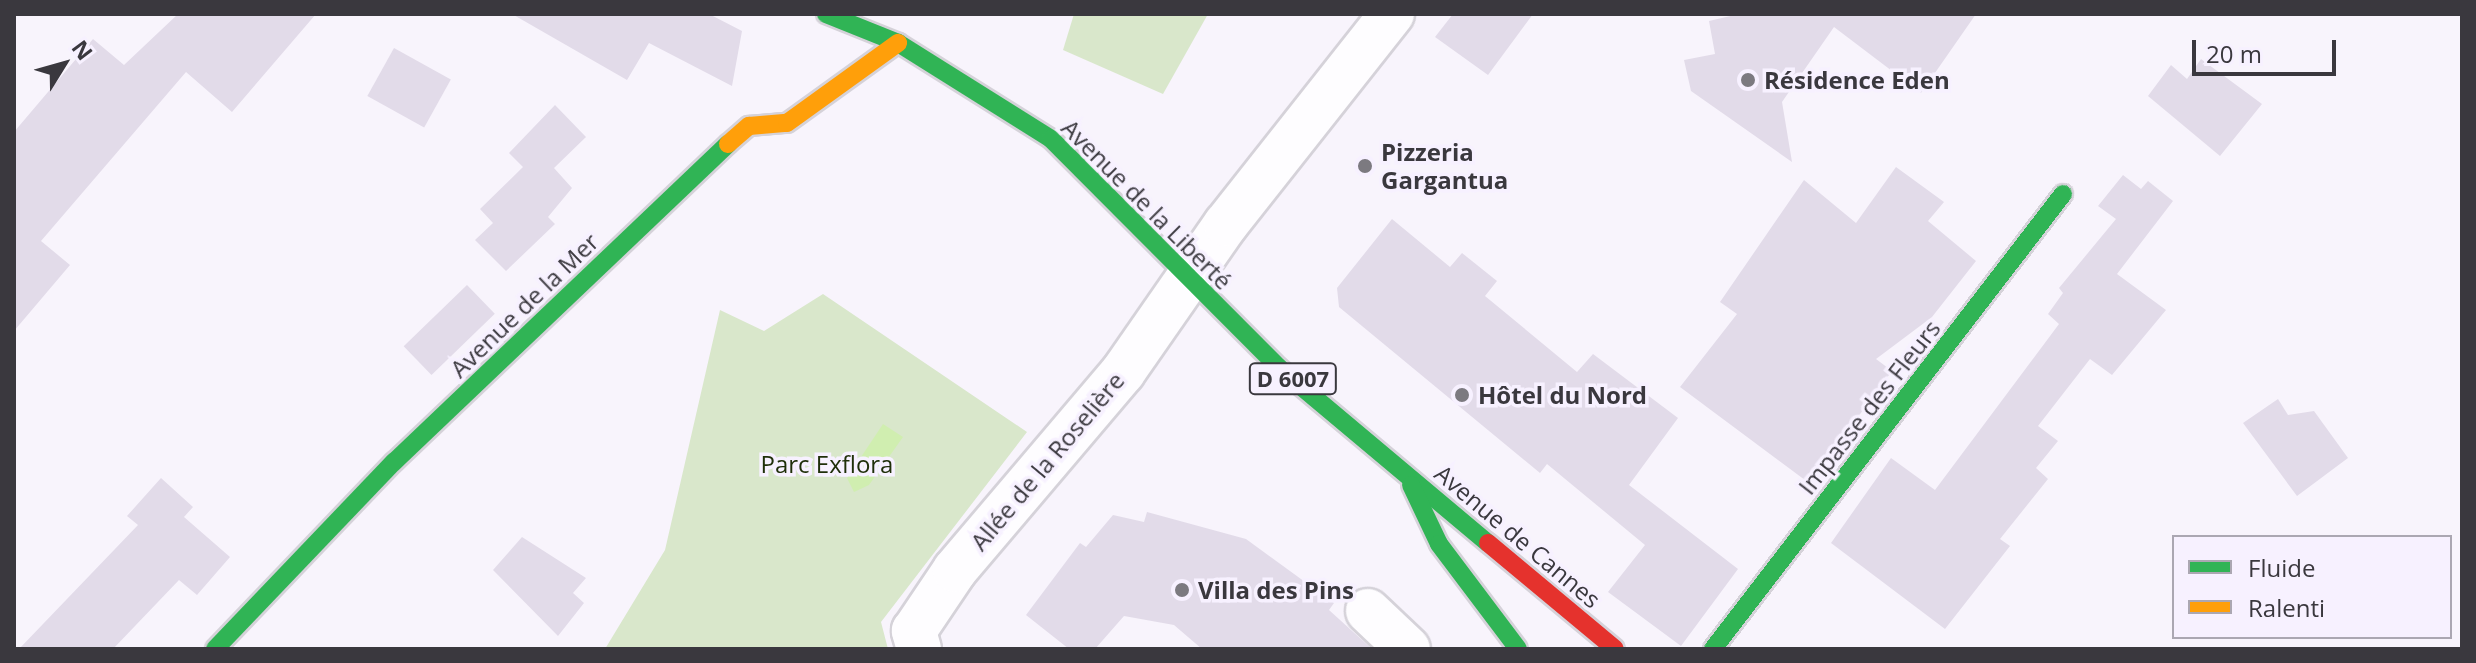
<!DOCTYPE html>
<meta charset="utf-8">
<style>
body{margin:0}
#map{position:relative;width:2476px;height:663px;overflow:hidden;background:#f8f4fc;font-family:"Open Sans",sans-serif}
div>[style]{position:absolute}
.green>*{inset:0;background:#d9e7cb}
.water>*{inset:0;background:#d0eeb0}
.building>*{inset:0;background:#e2dbe9;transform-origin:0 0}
.roads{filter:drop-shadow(2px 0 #d5d2d9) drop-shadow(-2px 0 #d5d2d9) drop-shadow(0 2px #d5d2d9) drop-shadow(0 -2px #d5d2d9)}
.street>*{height:44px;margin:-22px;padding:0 22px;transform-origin:22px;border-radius:22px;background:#fefdff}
.fast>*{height:18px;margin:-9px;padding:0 9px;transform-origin:9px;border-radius:9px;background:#30b455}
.slow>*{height:18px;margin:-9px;padding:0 9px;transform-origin:9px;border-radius:9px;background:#ff9f0a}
.jam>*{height:18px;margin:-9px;padding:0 9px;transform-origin:9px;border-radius:9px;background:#e5322d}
.dots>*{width:22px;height:22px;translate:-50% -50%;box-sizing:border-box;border:4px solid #f7f1ff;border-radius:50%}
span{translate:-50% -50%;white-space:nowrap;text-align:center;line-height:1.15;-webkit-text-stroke:7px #f7f1ff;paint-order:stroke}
.shield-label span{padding:2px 6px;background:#f7f1ff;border:2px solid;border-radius:6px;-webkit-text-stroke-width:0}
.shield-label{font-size:22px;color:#3a383e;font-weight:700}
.poi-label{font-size:24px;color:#3a383e;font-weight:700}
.left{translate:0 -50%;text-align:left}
.street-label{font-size:24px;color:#3a383e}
.park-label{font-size:24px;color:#1f2f09}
.frame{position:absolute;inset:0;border:16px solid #3a383e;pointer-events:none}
.legend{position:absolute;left:2172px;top:535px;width:280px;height:104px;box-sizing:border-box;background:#f7f1ff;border:2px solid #aba7b2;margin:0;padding:10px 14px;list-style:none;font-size:24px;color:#3a383e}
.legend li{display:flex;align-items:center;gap:16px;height:40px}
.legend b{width:40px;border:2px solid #aba7b2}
.north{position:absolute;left:24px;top:24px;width:80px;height:80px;-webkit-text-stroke:6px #f7f1ff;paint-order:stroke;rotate:53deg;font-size:22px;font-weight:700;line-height:32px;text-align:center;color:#3a383e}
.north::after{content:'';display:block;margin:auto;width:28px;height:36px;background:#3a383e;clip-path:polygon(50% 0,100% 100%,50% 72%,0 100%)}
.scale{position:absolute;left:2192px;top:40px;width:144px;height:36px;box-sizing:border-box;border:4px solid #3a383e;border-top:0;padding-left:10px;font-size:24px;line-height:28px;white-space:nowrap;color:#3a383e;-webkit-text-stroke:6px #f7f1ff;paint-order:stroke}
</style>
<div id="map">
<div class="green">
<i style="clip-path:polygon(1074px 14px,1208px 14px,1163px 94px,1063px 50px)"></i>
<i style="clip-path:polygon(823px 294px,1027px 432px,881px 622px,888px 649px,605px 649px,665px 550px,720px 310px,764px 331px)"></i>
</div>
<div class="water">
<i style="clip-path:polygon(883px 424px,903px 437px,869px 485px,854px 492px,847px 478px)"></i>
</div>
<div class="building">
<i style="clip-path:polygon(178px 14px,316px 14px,232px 112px,186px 72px,41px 241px,70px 265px,14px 331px,14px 132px,93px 39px,124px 65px)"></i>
<i style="clip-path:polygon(512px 14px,709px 14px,742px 31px,732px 86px,649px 43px,627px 80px)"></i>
<i style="clip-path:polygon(1453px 14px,1533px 14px,1488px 75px,1435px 37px)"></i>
<i style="clip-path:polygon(1739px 14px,1976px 14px,1921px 93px,1834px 27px,1782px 102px,1792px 162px,1691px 91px,1684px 60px,1715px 54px,1709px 21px)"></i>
<i style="left:394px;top:48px;width:65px;height:55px;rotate:29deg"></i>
<i style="clip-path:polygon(2201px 59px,2262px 104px,2220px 156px,2148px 96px,2171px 65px,2187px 79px)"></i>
<i style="clip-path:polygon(555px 105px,586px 137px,554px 168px,572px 188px,548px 217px,555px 224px,506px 271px,475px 240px,493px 223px,480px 209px,523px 167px,509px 153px)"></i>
<i style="clip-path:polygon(1896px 167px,1944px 202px,1928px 221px,1976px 261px,1932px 317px,1876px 359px,1892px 371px,1809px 483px,1680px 387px,1737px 314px,1720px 302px,1804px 180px,1856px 223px)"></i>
<i style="clip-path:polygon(2123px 175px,2141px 189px,2148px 181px,2173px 201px,2117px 274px,2166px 310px,2112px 375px,2090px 359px,2038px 426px,2058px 441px,2036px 468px,2048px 479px,2000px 539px,2010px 546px,1945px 629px,1831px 543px,1891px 458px,1935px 490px,2059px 324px,2048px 314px,2063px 293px,2059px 288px,2116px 219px,2098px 206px)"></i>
<i style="clip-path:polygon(1392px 219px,1450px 267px,1462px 253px,1497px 281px,1485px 296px,1577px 372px,1593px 354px,1678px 418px,1629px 485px,1738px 569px,1681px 646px,1608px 592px,1645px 545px,1547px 464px,1540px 473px,1339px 307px,1337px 288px)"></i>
<i style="left:467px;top:285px;width:40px;height:88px;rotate:46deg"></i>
<i style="clip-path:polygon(2278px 399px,2288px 415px,2314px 411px,2348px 458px,2297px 496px,2243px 423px)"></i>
<i style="clip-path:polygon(161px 478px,193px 507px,184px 517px,230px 557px,197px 595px,179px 580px,113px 649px,19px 649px,138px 525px,127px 516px)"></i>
<i style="clip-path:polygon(1147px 512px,1246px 539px,1334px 603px,1329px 610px,1372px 649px,1202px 649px,1174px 625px,1124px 616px,1095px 649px,1069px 649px,1026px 615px,1080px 543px,1086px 547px,1113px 515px,1144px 522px)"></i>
<i style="clip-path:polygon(522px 537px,586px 578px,573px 593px,584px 603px,558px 636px,493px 570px)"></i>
</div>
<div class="roads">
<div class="street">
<i style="left:1368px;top:611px;width:55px;rotate:43.5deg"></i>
<i style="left:919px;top:649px;width:19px;rotate:-106deg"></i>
<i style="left:914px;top:631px;width:73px;rotate:-56.1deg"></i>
<i style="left:955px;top:570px;width:260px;rotate:-49.7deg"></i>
<i style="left:1123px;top:372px;width:180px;rotate:-55.2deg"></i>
<i style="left:1226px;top:224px;width:268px;rotate:-51.7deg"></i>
</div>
<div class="fast">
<i style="left:826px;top:14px;width:78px;rotate:21.9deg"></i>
<i style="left:898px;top:43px;width:181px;rotate:32.1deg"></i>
<i style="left:1051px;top:139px;width:322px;rotate:45.1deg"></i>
<i style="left:1278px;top:367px;width:274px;rotate:40deg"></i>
<i style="left:1411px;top:485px;width:65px;rotate:64.6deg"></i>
<i style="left:1439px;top:544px;width:131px;rotate:53deg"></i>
<i style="left:215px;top:649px;width:259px;rotate:-46.3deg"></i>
<i style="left:394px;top:462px;width:461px;rotate:-43.6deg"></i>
<i style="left:1713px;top:649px;width:574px;rotate:-52.43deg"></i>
</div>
<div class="slow">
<i style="left:728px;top:144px;width:28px;rotate:-41deg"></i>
<i style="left:749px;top:126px;width:38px;rotate:-5deg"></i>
<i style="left:787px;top:123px;width:137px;rotate:-35.8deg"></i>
</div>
<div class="jam">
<i style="left:1488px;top:543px;width:165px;rotate:39.8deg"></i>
</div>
</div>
<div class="dots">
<i style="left:1748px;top:80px;background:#7c7a80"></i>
<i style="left:1365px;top:166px;background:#7c7a80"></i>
<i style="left:1462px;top:395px;background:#7c7a80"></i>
<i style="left:1182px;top:590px;background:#7c7a80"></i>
</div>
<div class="shield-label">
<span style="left:1293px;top:379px">D 6007</span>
</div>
<div class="poi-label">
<span class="left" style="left:1764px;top:80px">Résidence Eden</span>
<span class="left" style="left:1381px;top:166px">Pizzeria<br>Gargantua</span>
<span class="left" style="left:1478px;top:395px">Hôtel du Nord</span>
<span class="left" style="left:1198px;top:590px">Villa des Pins</span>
</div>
<div class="street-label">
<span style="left:1147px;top:204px;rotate:45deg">Avenue de la Liberté</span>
<span style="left:524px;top:305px;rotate:-44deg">Avenue de la Mer</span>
<span style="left:1869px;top:407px;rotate:-52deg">Impasse des Fleurs</span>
<span style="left:1047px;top:461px;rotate:-50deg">Allée de la Roselière</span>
<span style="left:1518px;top:536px;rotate:40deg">Avenue de Cannes</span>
</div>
<div class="park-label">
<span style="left:827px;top:464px">Parc Exflora</span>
</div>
<div class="frame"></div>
<ul class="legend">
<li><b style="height:10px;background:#30b455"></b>Fluide</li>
<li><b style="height:10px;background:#ff9f0a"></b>Ralenti</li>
</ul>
<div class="north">N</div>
<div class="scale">20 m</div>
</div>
